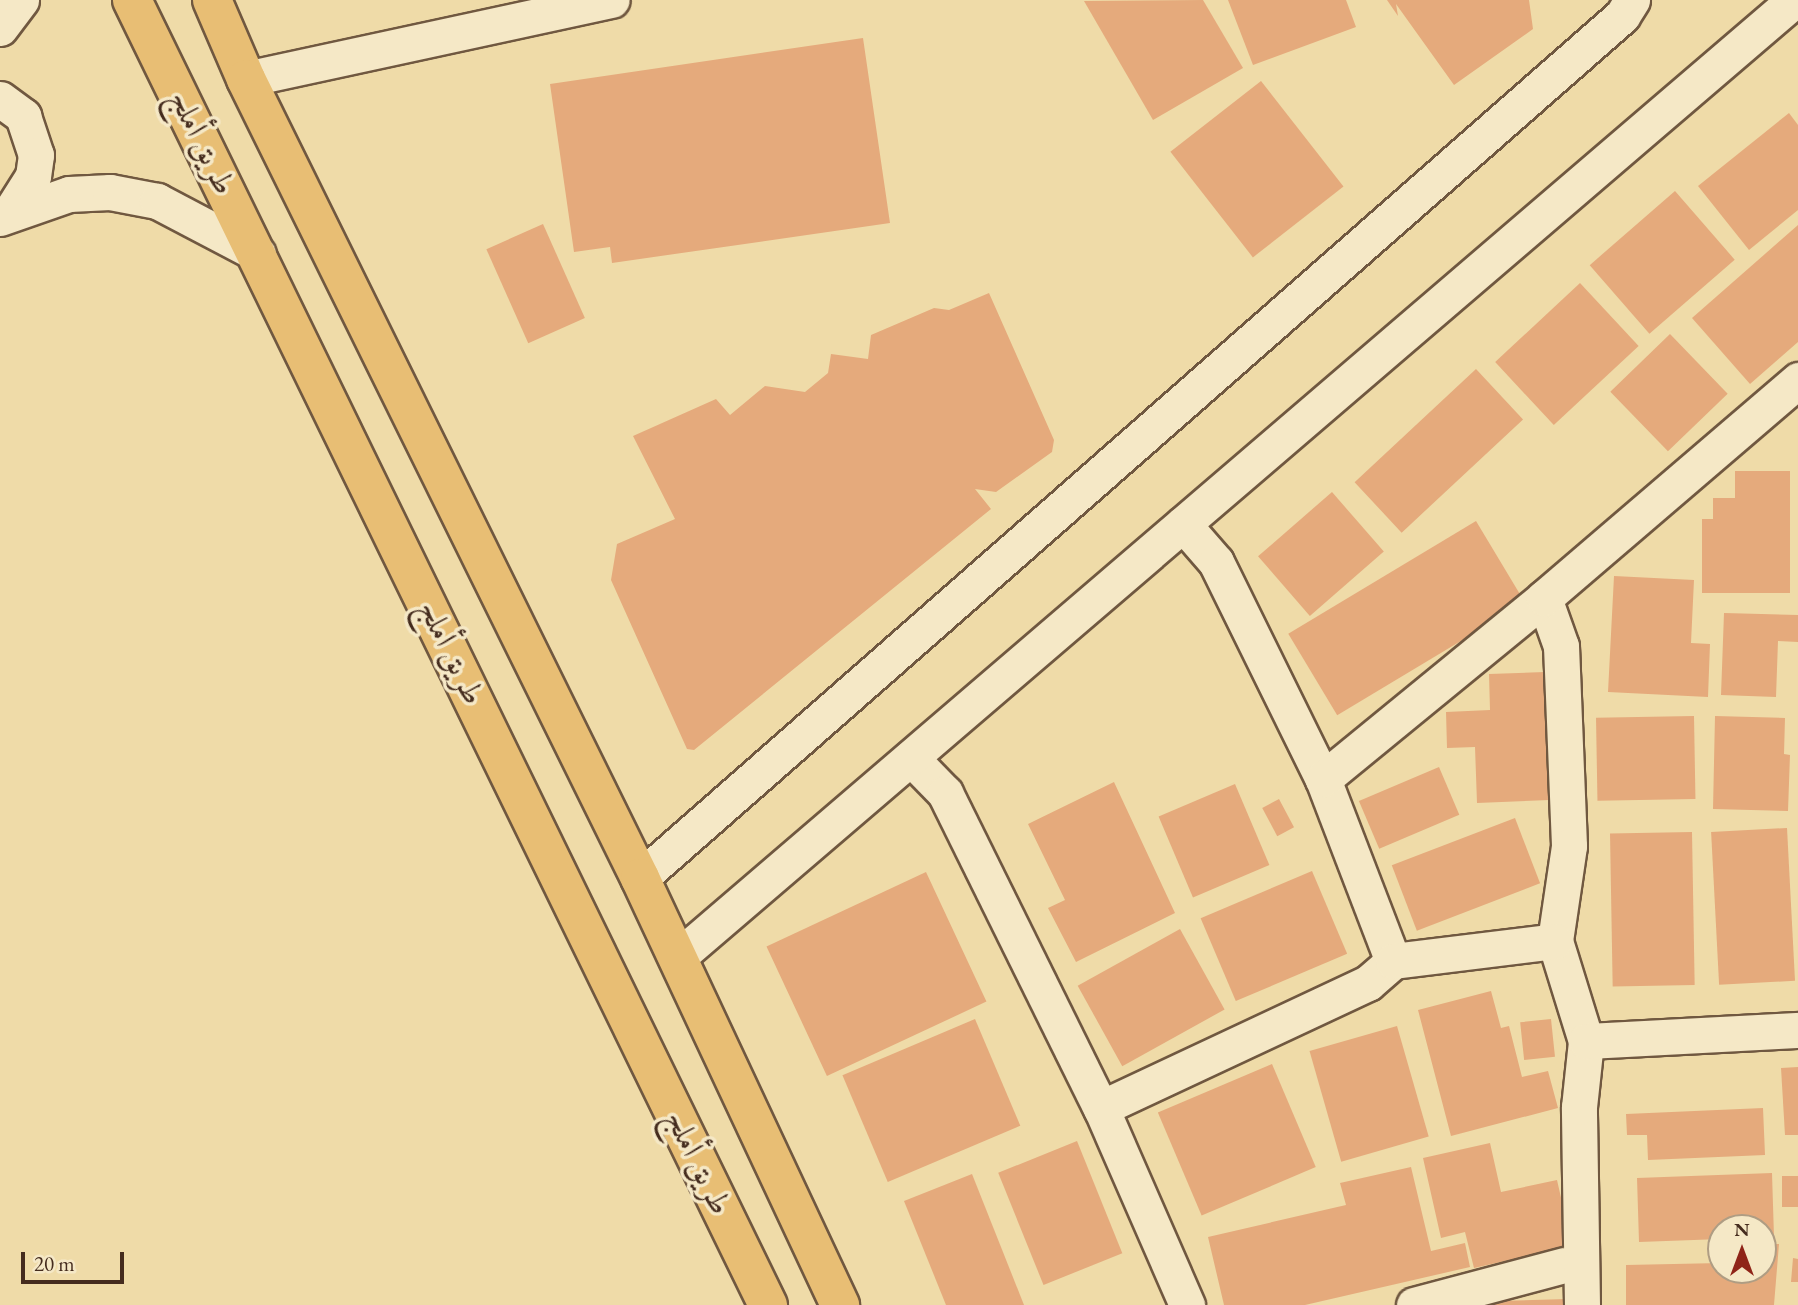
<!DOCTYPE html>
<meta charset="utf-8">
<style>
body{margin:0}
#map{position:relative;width:1798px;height:1305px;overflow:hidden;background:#efdba8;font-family:"EB Garamond",Amiri,serif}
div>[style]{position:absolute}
.building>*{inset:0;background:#e5aa7c;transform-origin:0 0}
.roads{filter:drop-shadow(2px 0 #705840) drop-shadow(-2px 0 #705840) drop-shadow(0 2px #705840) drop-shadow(0 -2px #705840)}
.minor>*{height:35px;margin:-17.5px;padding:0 17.5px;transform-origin:17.5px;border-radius:17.5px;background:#f5e8c6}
.trunk>*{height:38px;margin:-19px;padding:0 19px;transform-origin:19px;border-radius:19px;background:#e8be74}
span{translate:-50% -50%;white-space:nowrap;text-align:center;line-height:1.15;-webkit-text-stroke:7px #f5e8c6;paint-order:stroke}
.street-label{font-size:32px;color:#452c1e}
.north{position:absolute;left:1707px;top:1214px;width:70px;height:70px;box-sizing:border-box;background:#f5e8c6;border:2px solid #af9d83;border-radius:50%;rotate:0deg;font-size:19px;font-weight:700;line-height:28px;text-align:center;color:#452c1e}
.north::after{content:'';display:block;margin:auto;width:24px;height:32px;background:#8f2418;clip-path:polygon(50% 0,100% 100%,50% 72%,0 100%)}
.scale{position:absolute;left:21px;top:1252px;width:103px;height:32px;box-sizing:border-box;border:4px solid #452c1e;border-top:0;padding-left:9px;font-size:21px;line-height:24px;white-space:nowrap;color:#452c1e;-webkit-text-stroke:5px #f5e8c6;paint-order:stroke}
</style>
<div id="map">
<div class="building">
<i style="clip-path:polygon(1203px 0,1243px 68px,1153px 120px,1084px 1px)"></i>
<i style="clip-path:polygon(1228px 0,1346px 0,1356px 27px,1253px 65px)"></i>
<i style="clip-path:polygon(1387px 0,1529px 0,1533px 29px,1454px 85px,1396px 4px,1398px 16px)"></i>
<i style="clip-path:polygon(863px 38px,890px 223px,612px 263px,610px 247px,574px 252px,550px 84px)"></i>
<i style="left:1261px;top:81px;width:134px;height:115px;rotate:52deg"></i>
<i style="clip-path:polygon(1789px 113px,1798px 125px,1798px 210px,1749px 250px,1698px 186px)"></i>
<i style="left:1675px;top:191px;width:91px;height:113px;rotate:49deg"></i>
<i style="left:543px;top:224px;width:103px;height:62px;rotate:66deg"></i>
<i style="clip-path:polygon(1798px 225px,1798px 342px,1750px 384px,1692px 318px)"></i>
<i style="left:1580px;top:283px;width:86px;height:116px;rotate:47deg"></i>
<i style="clip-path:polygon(989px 293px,1054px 440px,1052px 452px,996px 492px,975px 489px,991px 509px,694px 750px,687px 749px,611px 580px,617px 544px,675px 519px,633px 436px,716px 399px,730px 415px,765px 386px,805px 392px,828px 373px,831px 354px,868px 359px,871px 335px,934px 308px,949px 310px)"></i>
<i style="left:1670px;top:334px;width:83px;height:83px;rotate:46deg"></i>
<i style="left:1476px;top:369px;width:69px;height:166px;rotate:47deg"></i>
<i style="clip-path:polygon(1735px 471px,1790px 471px,1790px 593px,1702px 593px,1702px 519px,1713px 519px,1713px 498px,1735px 498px)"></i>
<i style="left:1332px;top:492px;width:79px;height:98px;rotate:49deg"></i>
<i style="left:1476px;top:521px;width:95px;height:219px;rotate:59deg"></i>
<i style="clip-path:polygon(1614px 576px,1694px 580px,1691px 643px,1710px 644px,1708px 697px,1608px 692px)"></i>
<i style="clip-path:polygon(1724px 613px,1798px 615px,1798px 642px,1778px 641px,1776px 697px,1721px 695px)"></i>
<i style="clip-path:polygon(1545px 672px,1549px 800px,1477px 803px,1475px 747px,1447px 748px,1446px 712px,1490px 710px,1489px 674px)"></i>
<i style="left:1694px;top:716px;width:83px;height:98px;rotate:89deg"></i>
<i style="clip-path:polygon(1715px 716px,1785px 718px,1784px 754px,1790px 755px,1788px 811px,1713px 809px)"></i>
<i style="left:1439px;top:767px;width:52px;height:87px;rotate:67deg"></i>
<i style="clip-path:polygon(1114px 782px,1175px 913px,1076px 962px,1048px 908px,1065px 900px,1028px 824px)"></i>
<i style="left:1235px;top:784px;width:88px;height:83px;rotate:67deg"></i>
<i style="left:1279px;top:799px;width:32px;height:19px;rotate:62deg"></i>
<i style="left:1515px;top:818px;width:70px;height:132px;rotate:69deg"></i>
<i style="left:1787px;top:828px;width:153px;height:76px;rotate:87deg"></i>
<i style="left:1692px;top:832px;width:153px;height:82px;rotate:89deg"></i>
<i style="left:1312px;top:871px;width:90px;height:121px;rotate:67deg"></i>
<i style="left:926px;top:872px;width:143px;height:176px;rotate:65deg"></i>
<i style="left:1180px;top:929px;width:92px;height:117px;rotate:61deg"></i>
<i style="clip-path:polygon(1491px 991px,1501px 1028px,1509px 1026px,1522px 1077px,1548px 1071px,1558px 1108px,1451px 1136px,1418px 1010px)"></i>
<i style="left:975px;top:1019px;width:116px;height:144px;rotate:67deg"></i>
<i style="left:1551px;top:1019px;width:38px;height:31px;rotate:84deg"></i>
<i style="left:1397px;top:1026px;width:115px;height:91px;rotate:74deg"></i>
<i style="left:1272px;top:1064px;width:112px;height:124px;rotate:67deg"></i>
<i style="clip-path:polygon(1798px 1067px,1798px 1135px,1785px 1135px,1781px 1068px)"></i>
<i style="clip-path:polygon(1763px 1108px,1765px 1155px,1648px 1160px,1647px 1135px,1627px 1135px,1626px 1114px)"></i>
<i style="left:1077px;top:1141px;width:121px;height:85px;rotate:68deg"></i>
<i style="clip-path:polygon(1490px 1143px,1501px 1192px,1557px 1180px,1572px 1246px,1474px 1268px,1465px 1232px,1441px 1238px,1423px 1158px)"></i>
<i style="clip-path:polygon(1411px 1167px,1431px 1251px,1465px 1243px,1470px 1267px,1305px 1305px,1224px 1305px,1208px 1237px,1346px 1205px,1340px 1183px)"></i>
<i style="clip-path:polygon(1772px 1173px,1774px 1237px,1763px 1238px,1763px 1228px,1721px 1228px,1721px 1239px,1639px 1242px,1637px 1178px)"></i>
<i style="clip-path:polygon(972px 1174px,1024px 1305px,946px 1305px,904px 1201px)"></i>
<i style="left:1782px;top:1176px;width:16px;height:31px"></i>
<i style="clip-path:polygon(1763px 1244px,1779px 1244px,1774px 1305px,1626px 1305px,1626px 1265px,1721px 1263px,1721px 1270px,1763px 1270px)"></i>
<i style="clip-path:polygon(1793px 1258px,1798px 1259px,1798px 1282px,1791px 1282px)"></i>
<i style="clip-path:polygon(1567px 1299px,1567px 1305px,1465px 1305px,1465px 1302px)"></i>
</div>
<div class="roads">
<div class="minor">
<i style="left:0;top:28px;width:35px;rotate:-53deg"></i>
<i style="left:246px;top:79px;width:374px;rotate:-12.2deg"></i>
<i style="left:0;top:99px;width:29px;rotate:36deg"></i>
<i style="left:23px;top:116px;width:41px;rotate:71.6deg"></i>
<i style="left:36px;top:155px;width:21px;rotate:98deg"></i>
<i style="left:33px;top:176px;width:41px;rotate:122.2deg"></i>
<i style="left:0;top:218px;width:73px;rotate:-19.2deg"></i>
<i style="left:69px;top:194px;width:41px;rotate:-2.8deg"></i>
<i style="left:110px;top:192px;width:48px;rotate:10.8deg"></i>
<i style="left:157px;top:201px;width:114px;rotate:27.7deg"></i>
<i style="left:1183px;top:524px;width:50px;rotate:49deg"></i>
<i style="left:1216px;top:562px;width:242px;rotate:63.8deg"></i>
<i style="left:1323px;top:779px;width:195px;rotate:69deg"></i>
<i style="left:1544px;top:598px;width:51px;rotate:70.5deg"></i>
<i style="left:1561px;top:646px;width:200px;rotate:87.7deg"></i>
<i style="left:1569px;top:846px;width:96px;rotate:98.4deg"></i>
<i style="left:1555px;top:941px;width:105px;rotate:72.8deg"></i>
<i style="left:911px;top:758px;width:49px;rotate:45.8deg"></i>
<i style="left:945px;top:793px;width:352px;rotate:63.7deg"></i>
<i style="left:1101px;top:1108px;width:215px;rotate:66.4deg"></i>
<i style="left:1323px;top:779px;width:286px;rotate:-39.3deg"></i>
<i style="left:1544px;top:598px;width:335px;rotate:-40.6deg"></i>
<i style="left:640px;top:878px;width:1307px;rotate:-41.28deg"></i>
<i style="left:1622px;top:16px;width:19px;rotate:-58deg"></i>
<i style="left:678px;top:957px;width:1470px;rotate:-40.61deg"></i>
<i style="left:1101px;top:1108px;width:295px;rotate:-25.1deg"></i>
<i style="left:1368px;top:983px;width:33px;rotate:-41deg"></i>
<i style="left:1393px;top:961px;width:163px;rotate:-7deg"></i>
<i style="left:1414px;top:1305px;width:155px;rotate:-14.9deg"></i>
<i style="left:1582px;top:1305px;width:198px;rotate:-90.9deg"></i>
<i style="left:1579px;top:1107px;width:66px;rotate:-83.9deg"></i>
<i style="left:1586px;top:1041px;width:212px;rotate:-3deg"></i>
</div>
<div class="trunk">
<i style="left:132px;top:0;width:1452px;rotate:64.02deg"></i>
<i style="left:212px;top:0;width:86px;rotate:66.7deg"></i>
<i style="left:246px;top:79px;width:891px;rotate:63.75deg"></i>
<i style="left:640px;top:878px;width:472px;rotate:64.9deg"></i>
</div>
</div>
<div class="street-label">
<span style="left:203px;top:142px;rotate:64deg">طريق أملج</span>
<span style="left:452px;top:652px;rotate:64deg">طريق أملج</span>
<span style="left:699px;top:1162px;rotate:64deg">طريق أملج</span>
</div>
<div class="north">N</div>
<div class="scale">20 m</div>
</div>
